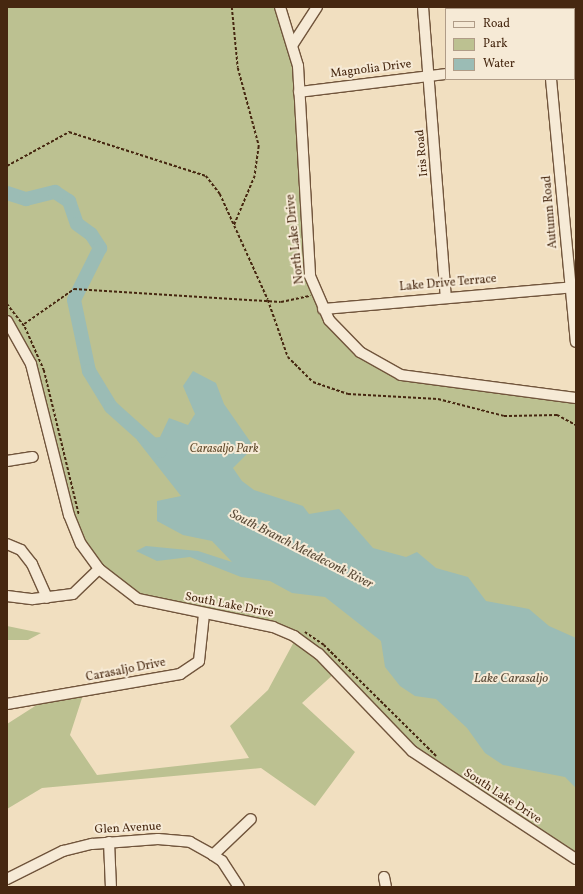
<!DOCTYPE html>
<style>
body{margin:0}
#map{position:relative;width:583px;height:894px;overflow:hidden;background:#f1dfc0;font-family:Vollkorn,serif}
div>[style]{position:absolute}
.green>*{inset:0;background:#bcc191}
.water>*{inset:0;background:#9bbcb5}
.river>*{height:14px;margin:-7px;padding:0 7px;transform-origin:7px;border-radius:7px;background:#9bbcb5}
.path>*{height:1.5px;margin-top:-0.75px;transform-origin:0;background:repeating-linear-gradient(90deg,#462710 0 3px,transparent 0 5px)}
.roads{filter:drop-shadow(1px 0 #71553c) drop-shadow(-1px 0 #71553c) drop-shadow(0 1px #71553c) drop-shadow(0 -1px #71553c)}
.minor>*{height:10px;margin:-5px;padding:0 5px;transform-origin:5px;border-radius:5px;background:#f6ead6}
span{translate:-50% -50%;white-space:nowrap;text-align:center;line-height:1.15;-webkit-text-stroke:4px #f6ead6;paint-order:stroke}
.street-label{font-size:12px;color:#462710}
.park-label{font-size:12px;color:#644e30;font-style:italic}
.water-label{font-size:13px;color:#5b4c39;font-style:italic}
.frame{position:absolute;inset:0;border:8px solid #462710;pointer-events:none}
.legend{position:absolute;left:445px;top:8px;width:130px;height:72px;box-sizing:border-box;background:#f6ead6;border:1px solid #b09c87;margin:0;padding:5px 7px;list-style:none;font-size:12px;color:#462710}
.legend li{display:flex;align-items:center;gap:8px;height:20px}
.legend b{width:20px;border:1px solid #b09c87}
</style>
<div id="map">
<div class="green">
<i style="clip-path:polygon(7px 7px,280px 7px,295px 52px,312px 280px,343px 336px,402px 373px,576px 392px,576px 859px,435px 769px,336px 672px,302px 703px,355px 752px,315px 806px,261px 768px,42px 788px,7px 809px,7px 724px,43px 701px,83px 695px,70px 735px,97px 775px,249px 758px,230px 726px,268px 690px,296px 638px,160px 607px,116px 586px,81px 544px,33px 369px,7px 319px)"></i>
<i style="clip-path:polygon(7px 626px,41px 633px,28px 640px,7px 640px)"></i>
</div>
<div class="water">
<i style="clip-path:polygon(193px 371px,216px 383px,224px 404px,254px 447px,233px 468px,242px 481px,254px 490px,303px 506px,309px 514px,339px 509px,373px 548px,406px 557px,417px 552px,436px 568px,468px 577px,486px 601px,529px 609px,549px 626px,576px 638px,576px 788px,565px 777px,503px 765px,485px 753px,467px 728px,436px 699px,415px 696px,400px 686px,385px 667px,381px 641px,325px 597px,292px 593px,270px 581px,241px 577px,190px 557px,157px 561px,136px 551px,146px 546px,198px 551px,232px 562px,212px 541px,183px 535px,157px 521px,157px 501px,181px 496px,137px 440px,160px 437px,169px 418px,188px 425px,195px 414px,183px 386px)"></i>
</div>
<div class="river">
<i style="left:7px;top:193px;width:20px;rotate:18deg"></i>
<i style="left:26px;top:199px;width:30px;rotate:-14deg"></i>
<i style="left:55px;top:192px;width:17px;rotate:33deg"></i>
<i style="left:69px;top:201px;width:24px;rotate:71deg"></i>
<i style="left:77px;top:224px;width:17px;rotate:36deg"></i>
<i style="left:91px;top:234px;width:17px;rotate:57deg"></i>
<i style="left:100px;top:248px;width:58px;rotate:116.6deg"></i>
<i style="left:74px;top:300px;width:73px;rotate:78.1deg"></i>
<i style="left:89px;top:371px;width:42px;rotate:58.6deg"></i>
<i style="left:111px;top:407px;width:66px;rotate:41.9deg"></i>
</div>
<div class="path">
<i style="left:232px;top:7px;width:61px;rotate:84.4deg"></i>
<i style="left:238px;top:68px;width:81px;rotate:74.9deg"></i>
<i style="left:259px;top:146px;width:30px;rotate:98deg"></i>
<i style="left:255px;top:176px;width:54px;rotate:112.8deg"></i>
<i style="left:7px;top:166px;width:71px;rotate:-28.7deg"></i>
<i style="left:69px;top:132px;width:144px;rotate:17.8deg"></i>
<i style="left:206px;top:176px;width:23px;rotate:52deg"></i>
<i style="left:220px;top:194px;width:116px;rotate:65.6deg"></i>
<i style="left:268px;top:300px;width:60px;rotate:70.7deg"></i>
<i style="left:288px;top:357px;width:35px;rotate:45deg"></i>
<i style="left:313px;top:382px;width:37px;rotate:19deg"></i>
<i style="left:348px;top:394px;width:90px;rotate:3.2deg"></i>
<i style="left:438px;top:399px;width:68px;rotate:14.4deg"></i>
<i style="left:504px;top:416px;width:53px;rotate:-1.1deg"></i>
<i style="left:557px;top:415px;width:21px;rotate:28deg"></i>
<i style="left:7px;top:304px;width:29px;rotate:52deg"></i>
<i style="left:25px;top:327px;width:47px;rotate:66.2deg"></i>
<i style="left:44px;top:370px;width:149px;rotate:76.4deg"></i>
<i style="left:24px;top:324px;width:61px;rotate:-35deg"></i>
<i style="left:74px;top:289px;width:207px;rotate:3.6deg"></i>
<i style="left:281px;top:302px;width:30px;rotate:-12deg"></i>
<i style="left:222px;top:607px;width:40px;rotate:12deg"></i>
<i style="left:305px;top:632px;width:23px;rotate:34deg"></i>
<i style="left:324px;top:645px;width:158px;rotate:44.7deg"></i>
</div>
<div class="roads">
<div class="minor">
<i style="left:280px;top:7px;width:62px;rotate:73deg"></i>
<i style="left:298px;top:66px;width:210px;rotate:86.7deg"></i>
<i style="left:310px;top:276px;width:48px;rotate:66.6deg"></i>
<i style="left:329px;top:320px;width:45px;rotate:45.9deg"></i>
<i style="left:360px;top:352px;width:47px;rotate:29.3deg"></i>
<i style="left:401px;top:375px;width:177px;rotate:7.5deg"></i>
<i style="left:423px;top:7px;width:291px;rotate:85.5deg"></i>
<i style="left:545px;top:7px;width:2px;rotate:90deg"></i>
<i style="left:293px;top:44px;width:44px;rotate:-57deg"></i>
<i style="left:574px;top:61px;width:2px"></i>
<i style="left:551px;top:79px;width:264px;rotate:84.6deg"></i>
<i style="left:299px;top:92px;width:148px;rotate:-7deg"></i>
<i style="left:323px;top:309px;width:254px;rotate:-5deg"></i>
<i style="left:7px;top:321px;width:49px;rotate:60.8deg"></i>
<i style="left:31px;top:364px;width:156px;rotate:75.9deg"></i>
<i style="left:69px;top:515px;width:31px;rotate:68deg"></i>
<i style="left:81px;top:544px;width:31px;rotate:54deg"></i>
<i style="left:99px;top:569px;width:49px;rotate:37.6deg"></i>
<i style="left:138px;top:599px;width:138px;rotate:11.7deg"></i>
<i style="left:273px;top:627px;width:23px;rotate:23deg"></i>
<i style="left:294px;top:636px;width:31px;rotate:36deg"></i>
<i style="left:319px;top:654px;width:134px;rotate:46.2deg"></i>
<i style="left:412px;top:751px;width:196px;rotate:33.4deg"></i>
<i style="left:7px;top:461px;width:26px;rotate:-9deg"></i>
<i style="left:7px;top:544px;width:15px;rotate:23deg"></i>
<i style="left:21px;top:550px;width:18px;rotate:52deg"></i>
<i style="left:32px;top:564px;width:37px;rotate:66deg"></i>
<i style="left:7px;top:596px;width:26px;rotate:7deg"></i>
<i style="left:33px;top:599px;width:40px;rotate:-7.1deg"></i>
<i style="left:73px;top:594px;width:36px;rotate:-44deg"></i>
<i style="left:7px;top:704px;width:176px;rotate:-9.8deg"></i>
<i style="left:180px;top:674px;width:23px;rotate:-34deg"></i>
<i style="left:199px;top:661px;width:47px;rotate:-83.9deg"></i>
<i style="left:109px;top:842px;width:45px;rotate:87.5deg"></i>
<i style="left:213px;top:855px;width:52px;rotate:-43.5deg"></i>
<i style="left:384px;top:877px;width:10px;rotate:79deg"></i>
<i style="left:7px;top:879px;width:63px;rotate:-26.6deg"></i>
<i style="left:63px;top:851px;width:30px;rotate:-14deg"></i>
<i style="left:92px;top:844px;width:66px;rotate:-4.3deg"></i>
<i style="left:158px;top:839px;width:32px;rotate:5deg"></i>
<i style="left:190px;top:842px;width:26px;rotate:29deg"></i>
<i style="left:213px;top:855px;width:11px;rotate:34deg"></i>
<i style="left:222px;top:861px;width:31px;rotate:57deg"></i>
</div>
</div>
<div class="street-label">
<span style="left:371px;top:70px;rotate:-7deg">Magnolia Drive</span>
<span style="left:423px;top:153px;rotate:-95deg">Iris Road</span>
<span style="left:551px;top:212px;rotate:-95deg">Autumn Road</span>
<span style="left:296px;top:239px;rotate:-96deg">North Lake Drive</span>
<span style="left:448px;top:284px;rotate:-5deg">Lake Drive Terrace</span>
<span style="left:229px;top:606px;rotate:11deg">South Lake Drive</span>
<span style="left:126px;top:671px;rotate:-11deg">Carasaljo Drive</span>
<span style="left:502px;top:797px;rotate:33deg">South Lake Drive</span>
<span style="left:128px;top:829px;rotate:-3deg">Glen Avenue</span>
</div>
<div class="park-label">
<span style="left:224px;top:450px">Carasaljo Park</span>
</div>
<div class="water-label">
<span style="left:301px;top:550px;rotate:27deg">South Branch Metedeconk River</span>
<span style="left:511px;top:679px">Lake Carasaljo</span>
</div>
<div class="frame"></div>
<ul class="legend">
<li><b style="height:5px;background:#f6ead6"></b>Road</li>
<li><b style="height:11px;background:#bcc191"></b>Park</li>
<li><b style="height:11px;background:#9bbcb5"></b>Water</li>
</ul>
</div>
